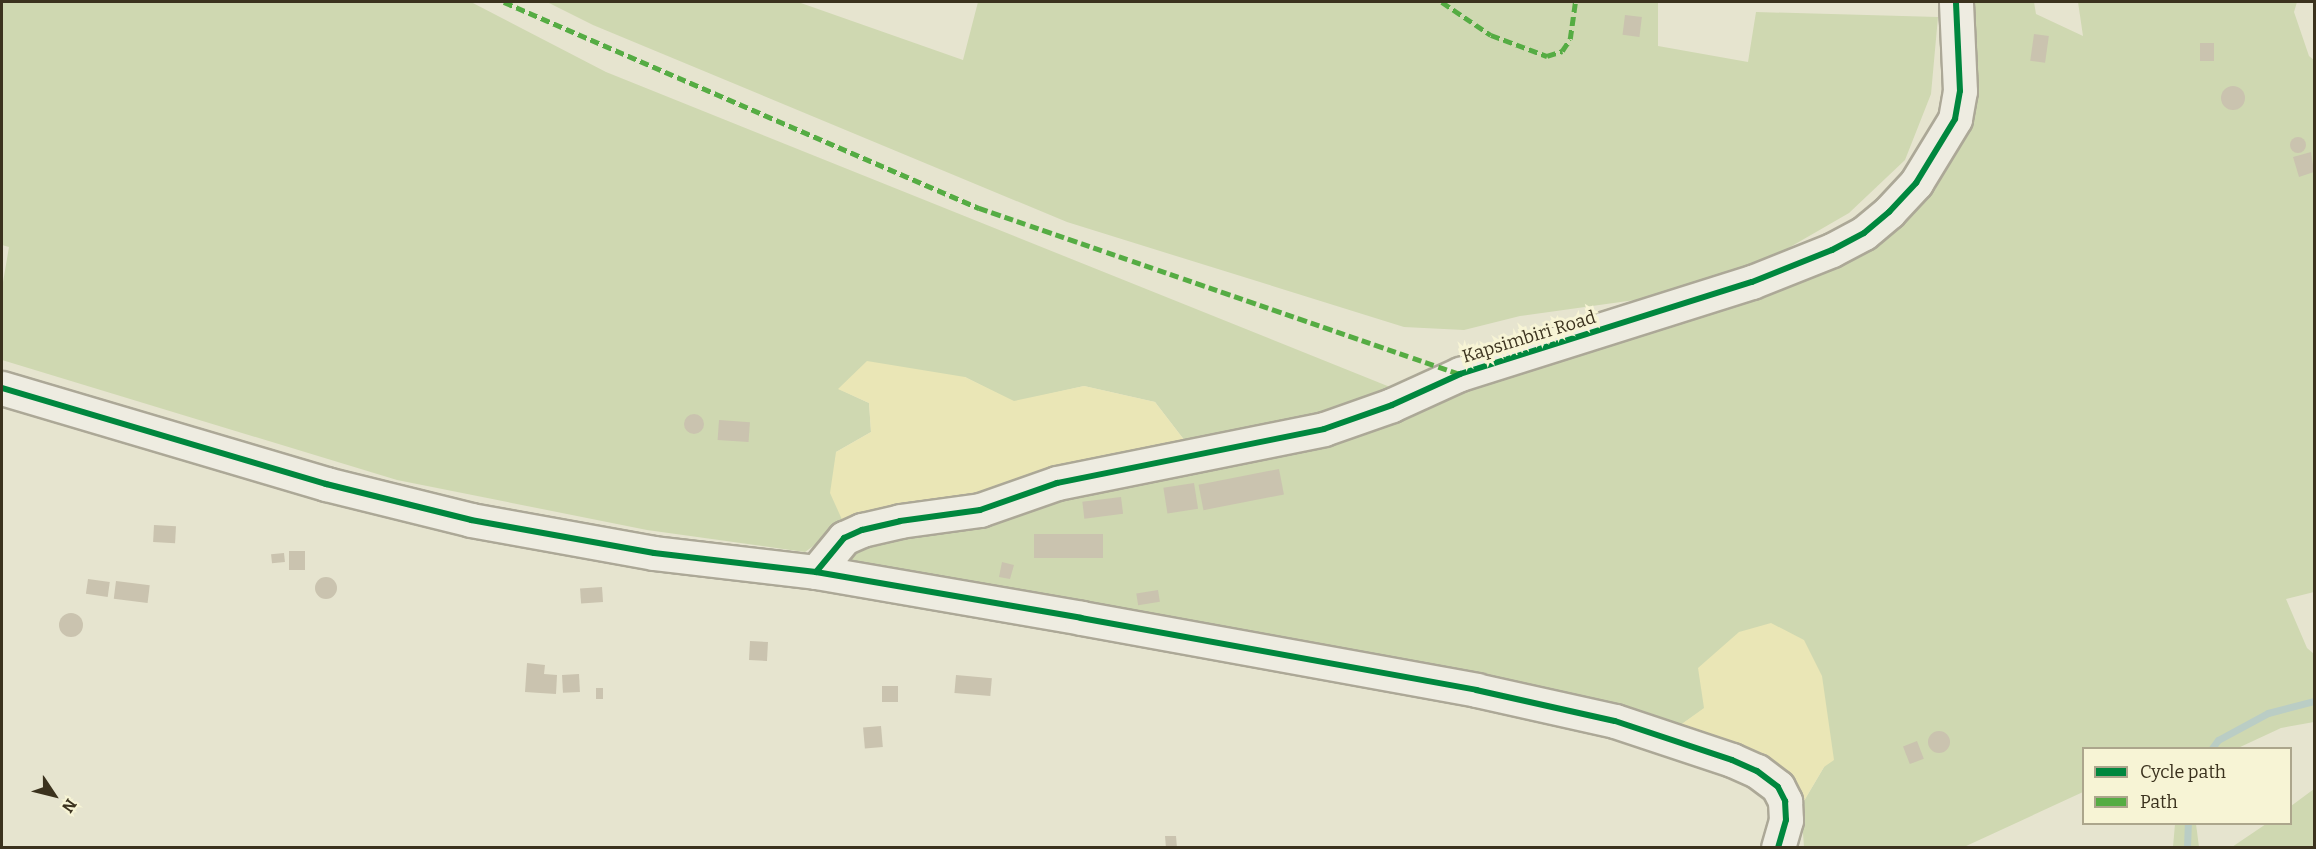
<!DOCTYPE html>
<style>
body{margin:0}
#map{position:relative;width:2316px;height:849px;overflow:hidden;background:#e6e4cf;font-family:Bitter,serif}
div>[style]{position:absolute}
.green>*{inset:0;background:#cfd8b1}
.sand>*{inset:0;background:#eae6b6}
.stream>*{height:7px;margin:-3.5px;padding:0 3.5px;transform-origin:3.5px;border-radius:3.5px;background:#bacdc5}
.building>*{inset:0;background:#cac3af;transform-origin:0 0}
.round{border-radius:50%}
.roads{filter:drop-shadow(2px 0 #aca897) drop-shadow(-2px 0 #aca897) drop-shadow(0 2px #aca897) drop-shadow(0 -2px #aca897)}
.tertiary>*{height:33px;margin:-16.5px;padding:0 16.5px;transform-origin:16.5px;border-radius:16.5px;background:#eeece1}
.quiet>*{height:4.5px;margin-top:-2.25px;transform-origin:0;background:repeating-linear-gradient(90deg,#55ac43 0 9px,transparent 0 13.5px)}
.cycleway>*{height:6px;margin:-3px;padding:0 3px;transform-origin:3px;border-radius:3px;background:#00873e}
span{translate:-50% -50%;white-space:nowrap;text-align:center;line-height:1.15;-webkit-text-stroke:6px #f7f4d5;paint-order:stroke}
.street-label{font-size:18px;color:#3b321e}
.frame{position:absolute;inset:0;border:3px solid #3b321e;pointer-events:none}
.legend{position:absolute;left:2082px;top:747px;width:210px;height:78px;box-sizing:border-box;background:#f7f4d5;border:2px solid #aca68c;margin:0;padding:8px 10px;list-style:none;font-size:18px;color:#3b321e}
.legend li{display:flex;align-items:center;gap:12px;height:30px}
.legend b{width:30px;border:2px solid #aca68c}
.north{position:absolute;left:24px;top:765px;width:60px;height:60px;-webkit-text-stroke:4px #f7f4d5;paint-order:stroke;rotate:125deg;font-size:16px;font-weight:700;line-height:24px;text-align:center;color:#3b321e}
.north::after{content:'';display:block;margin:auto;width:21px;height:27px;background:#3b321e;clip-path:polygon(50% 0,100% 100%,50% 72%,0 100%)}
</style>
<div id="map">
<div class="green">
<i style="clip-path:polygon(2px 2px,471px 2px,606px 72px,1390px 387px,1324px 411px,1185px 441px,1155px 402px,1084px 386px,1014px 402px,965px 377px,839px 389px,869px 403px,871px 432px,836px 452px,844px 524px,805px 552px,647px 530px,397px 480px,2px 360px,2px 288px,9px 247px,2px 245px)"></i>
<i style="clip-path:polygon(547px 2px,798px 2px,963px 60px,978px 2px,1658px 2px,1658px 46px,1748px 62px,1756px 12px,1938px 17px,1931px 94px,1905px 160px,1849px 213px,1771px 258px,1635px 300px,1520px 316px,1464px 330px,1404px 327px,1067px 222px,593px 25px)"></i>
<i style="clip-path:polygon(1966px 2px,2034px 2px,2036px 14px,2083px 36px,2078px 2px,2297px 2px,2294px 12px,2309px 56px,2314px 60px,2314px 592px,2286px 599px,2307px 648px,2314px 654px,2314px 722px,2281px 728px,2238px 748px,2084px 748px,2083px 792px,1964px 847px,1804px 847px,1801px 806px,1824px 767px,1705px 708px,1679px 726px,1553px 689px,837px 561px,847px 549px,1055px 492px,1277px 457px,1416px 409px,1450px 392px,1840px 259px,1943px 161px)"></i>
<i style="clip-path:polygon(2314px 789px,2314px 847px,2232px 847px,2266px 824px,2290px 824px,2291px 806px)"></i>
<i style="clip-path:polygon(2175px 824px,2196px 824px,2199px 847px,2173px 847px)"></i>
</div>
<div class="sand">
<i style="clip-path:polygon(867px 361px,965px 377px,1014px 401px,1084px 386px,1155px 402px,1185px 441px,975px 500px,910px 501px,844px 524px,830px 493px,836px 452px,871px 432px,869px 403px,838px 389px)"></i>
<i style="clip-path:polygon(1771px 623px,1804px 640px,1822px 676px,1834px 760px,1824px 767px,1801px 806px,1679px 726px,1704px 708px,1698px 668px,1739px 632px)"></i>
</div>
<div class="stream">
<i style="left:2212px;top:748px;width:10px;rotate:-53deg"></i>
<i style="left:2218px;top:740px;width:57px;rotate:-28.4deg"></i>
<i style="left:2268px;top:713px;width:48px;rotate:-14.6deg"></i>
<i style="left:2187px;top:848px;width:24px;rotate:-88deg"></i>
</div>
<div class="building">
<i style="left:1625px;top:15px;width:17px;height:20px;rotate:7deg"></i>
<i style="left:2034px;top:34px;width:15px;height:27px;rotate:8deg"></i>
<i style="left:2214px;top:43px;width:18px;height:14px;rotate:90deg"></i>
<i class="round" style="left:2221px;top:86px;width:24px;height:24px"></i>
<i class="round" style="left:2290px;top:137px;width:16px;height:16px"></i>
<i style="clip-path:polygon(2311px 152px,2314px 172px,2299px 177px,2293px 157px)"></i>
<i class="round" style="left:684px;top:414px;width:20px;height:20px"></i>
<i style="left:719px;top:420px;width:31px;height:20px;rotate:4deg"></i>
<i style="left:1279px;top:469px;width:26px;height:82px;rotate:79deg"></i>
<i style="left:1194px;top:483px;width:26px;height:31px;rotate:81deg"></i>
<i style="left:1121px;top:497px;width:17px;height:39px;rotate:83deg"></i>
<i style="left:154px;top:525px;width:22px;height:17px;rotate:3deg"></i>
<i style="left:1034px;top:534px;width:69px;height:24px"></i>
<i style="left:289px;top:551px;width:16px;height:19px"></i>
<i style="left:284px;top:553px;width:9px;height:13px;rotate:84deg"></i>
<i style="clip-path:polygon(1002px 562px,1014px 565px,1010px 579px,999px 577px)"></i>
<i class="round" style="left:315px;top:577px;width:22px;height:22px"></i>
<i style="left:88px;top:579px;width:22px;height:15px;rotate:8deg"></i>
<i style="left:116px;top:581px;width:34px;height:18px;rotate:7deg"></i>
<i style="left:602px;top:587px;width:15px;height:22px;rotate:86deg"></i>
<i style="left:1158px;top:590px;width:12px;height:22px;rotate:81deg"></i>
<i class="round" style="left:59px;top:613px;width:24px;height:24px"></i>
<i style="left:750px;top:641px;width:18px;height:19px;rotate:3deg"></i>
<i style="clip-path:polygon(527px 663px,545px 665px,544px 674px,557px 675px,556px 694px,525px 692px)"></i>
<i style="left:579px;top:674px;width:18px;height:17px;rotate:87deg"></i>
<i style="left:956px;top:675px;width:36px;height:18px;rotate:5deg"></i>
<i style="left:882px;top:686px;width:16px;height:16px"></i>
<i style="left:603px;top:688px;width:11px;height:7px;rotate:90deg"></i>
<i style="left:881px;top:726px;width:21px;height:18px;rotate:85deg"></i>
<i class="round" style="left:1928px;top:731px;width:22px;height:22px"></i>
<i style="left:1917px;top:741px;width:19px;height:15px;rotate:69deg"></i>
<i style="clip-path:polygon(1165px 836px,1176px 836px,1177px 848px,1166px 848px)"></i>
</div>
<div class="roads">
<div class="tertiary">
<i style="left:2px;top:388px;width:338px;rotate:16.5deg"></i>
<i style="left:326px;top:484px;width:149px;rotate:13.9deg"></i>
<i style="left:471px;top:520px;width:186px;rotate:10.2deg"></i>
<i style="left:654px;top:553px;width:163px;rotate:6.7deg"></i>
<i style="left:816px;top:572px;width:269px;rotate:9.8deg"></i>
<i style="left:1081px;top:618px;width:402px;rotate:10.3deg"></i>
<i style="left:1476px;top:690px;width:142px;rotate:12.6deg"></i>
<i style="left:1615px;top:721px;width:123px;rotate:18.4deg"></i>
<i style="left:1732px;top:760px;width:27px;rotate:24deg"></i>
<i style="left:1757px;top:771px;width:26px;rotate:37deg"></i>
<i style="left:1778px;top:787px;width:16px;rotate:63deg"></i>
<i style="left:1785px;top:801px;width:19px;rotate:87deg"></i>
<i style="left:1786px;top:820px;width:29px;rotate:106deg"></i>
<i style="left:816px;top:572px;width:44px;rotate:-50.5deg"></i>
<i style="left:844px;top:538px;width:20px;rotate:-24deg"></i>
<i style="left:862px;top:530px;width:39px;rotate:-13deg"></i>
<i style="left:900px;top:521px;width:81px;rotate:-7.8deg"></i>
<i style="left:980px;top:510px;width:82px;rotate:-19.3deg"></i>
<i style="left:1057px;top:483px;width:272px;rotate:-11.4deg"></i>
<i style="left:1324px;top:429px;width:72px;rotate:-19.4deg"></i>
<i style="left:1392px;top:405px;width:75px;rotate:-24.5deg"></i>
<i style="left:1460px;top:374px;width:306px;rotate:-17.5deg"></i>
<i style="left:1752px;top:282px;width:86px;rotate:-21.8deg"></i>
<i style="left:1832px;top:250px;width:36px;rotate:-28deg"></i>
<i style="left:1864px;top:233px;width:33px;rotate:-40deg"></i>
<i style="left:1889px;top:212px;width:40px;rotate:-47deg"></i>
<i style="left:1916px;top:183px;width:75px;rotate:-58.6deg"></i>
<i style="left:1955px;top:119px;width:28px;rotate:-80deg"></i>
<i style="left:1960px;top:91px;width:89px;rotate:-92.6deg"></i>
</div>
</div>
<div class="quiet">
<i style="left:504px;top:2px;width:518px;rotate:23.45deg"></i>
<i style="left:979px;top:208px;width:509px;rotate:19.04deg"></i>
<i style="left:1442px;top:2px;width:59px;rotate:34deg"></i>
<i style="left:1491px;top:35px;width:60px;rotate:20.6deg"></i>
<i style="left:1547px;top:56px;width:16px;rotate:-18deg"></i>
<i style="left:1562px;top:51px;width:14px;rotate:-56deg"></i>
<i style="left:1570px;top:39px;width:37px;rotate:-82deg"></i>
</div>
<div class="cycleway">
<i style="left:2px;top:388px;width:338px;rotate:16.5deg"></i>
<i style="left:326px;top:484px;width:149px;rotate:13.9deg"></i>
<i style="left:471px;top:520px;width:186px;rotate:10.2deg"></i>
<i style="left:654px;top:553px;width:163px;rotate:6.7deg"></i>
<i style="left:816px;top:572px;width:269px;rotate:9.8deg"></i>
<i style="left:1081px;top:618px;width:402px;rotate:10.3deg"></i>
<i style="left:1476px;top:690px;width:142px;rotate:12.6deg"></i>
<i style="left:1615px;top:721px;width:123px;rotate:18.4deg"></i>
<i style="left:1732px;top:760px;width:27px;rotate:24deg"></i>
<i style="left:1757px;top:771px;width:26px;rotate:37deg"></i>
<i style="left:1778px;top:787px;width:16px;rotate:63deg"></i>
<i style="left:1785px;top:801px;width:19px;rotate:87deg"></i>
<i style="left:1786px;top:820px;width:29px;rotate:106deg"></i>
<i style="left:816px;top:572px;width:44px;rotate:-50.5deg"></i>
<i style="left:844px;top:538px;width:20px;rotate:-24deg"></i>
<i style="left:862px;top:530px;width:39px;rotate:-13deg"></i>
<i style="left:900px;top:521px;width:81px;rotate:-7.8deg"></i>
<i style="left:980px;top:510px;width:82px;rotate:-19.3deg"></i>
<i style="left:1057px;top:483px;width:272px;rotate:-11.4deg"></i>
<i style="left:1324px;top:429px;width:72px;rotate:-19.4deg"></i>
<i style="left:1392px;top:405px;width:75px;rotate:-24.5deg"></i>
<i style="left:1460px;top:374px;width:306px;rotate:-17.5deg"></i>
<i style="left:1752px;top:282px;width:86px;rotate:-21.8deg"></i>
<i style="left:1832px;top:250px;width:36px;rotate:-28deg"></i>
<i style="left:1864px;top:233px;width:33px;rotate:-40deg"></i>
<i style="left:1889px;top:212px;width:40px;rotate:-47deg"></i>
<i style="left:1916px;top:183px;width:75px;rotate:-58.6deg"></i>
<i style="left:1955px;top:119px;width:28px;rotate:-80deg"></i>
<i style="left:1960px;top:91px;width:89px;rotate:-92.6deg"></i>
</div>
<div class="street-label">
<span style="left:1529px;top:337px;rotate:-17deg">Kapsimbiri Road</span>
</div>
<div class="frame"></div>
<ul class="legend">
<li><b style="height:8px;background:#00873e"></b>Cycle path</li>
<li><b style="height:8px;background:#55ac43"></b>Path</li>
</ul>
<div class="north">N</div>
</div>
